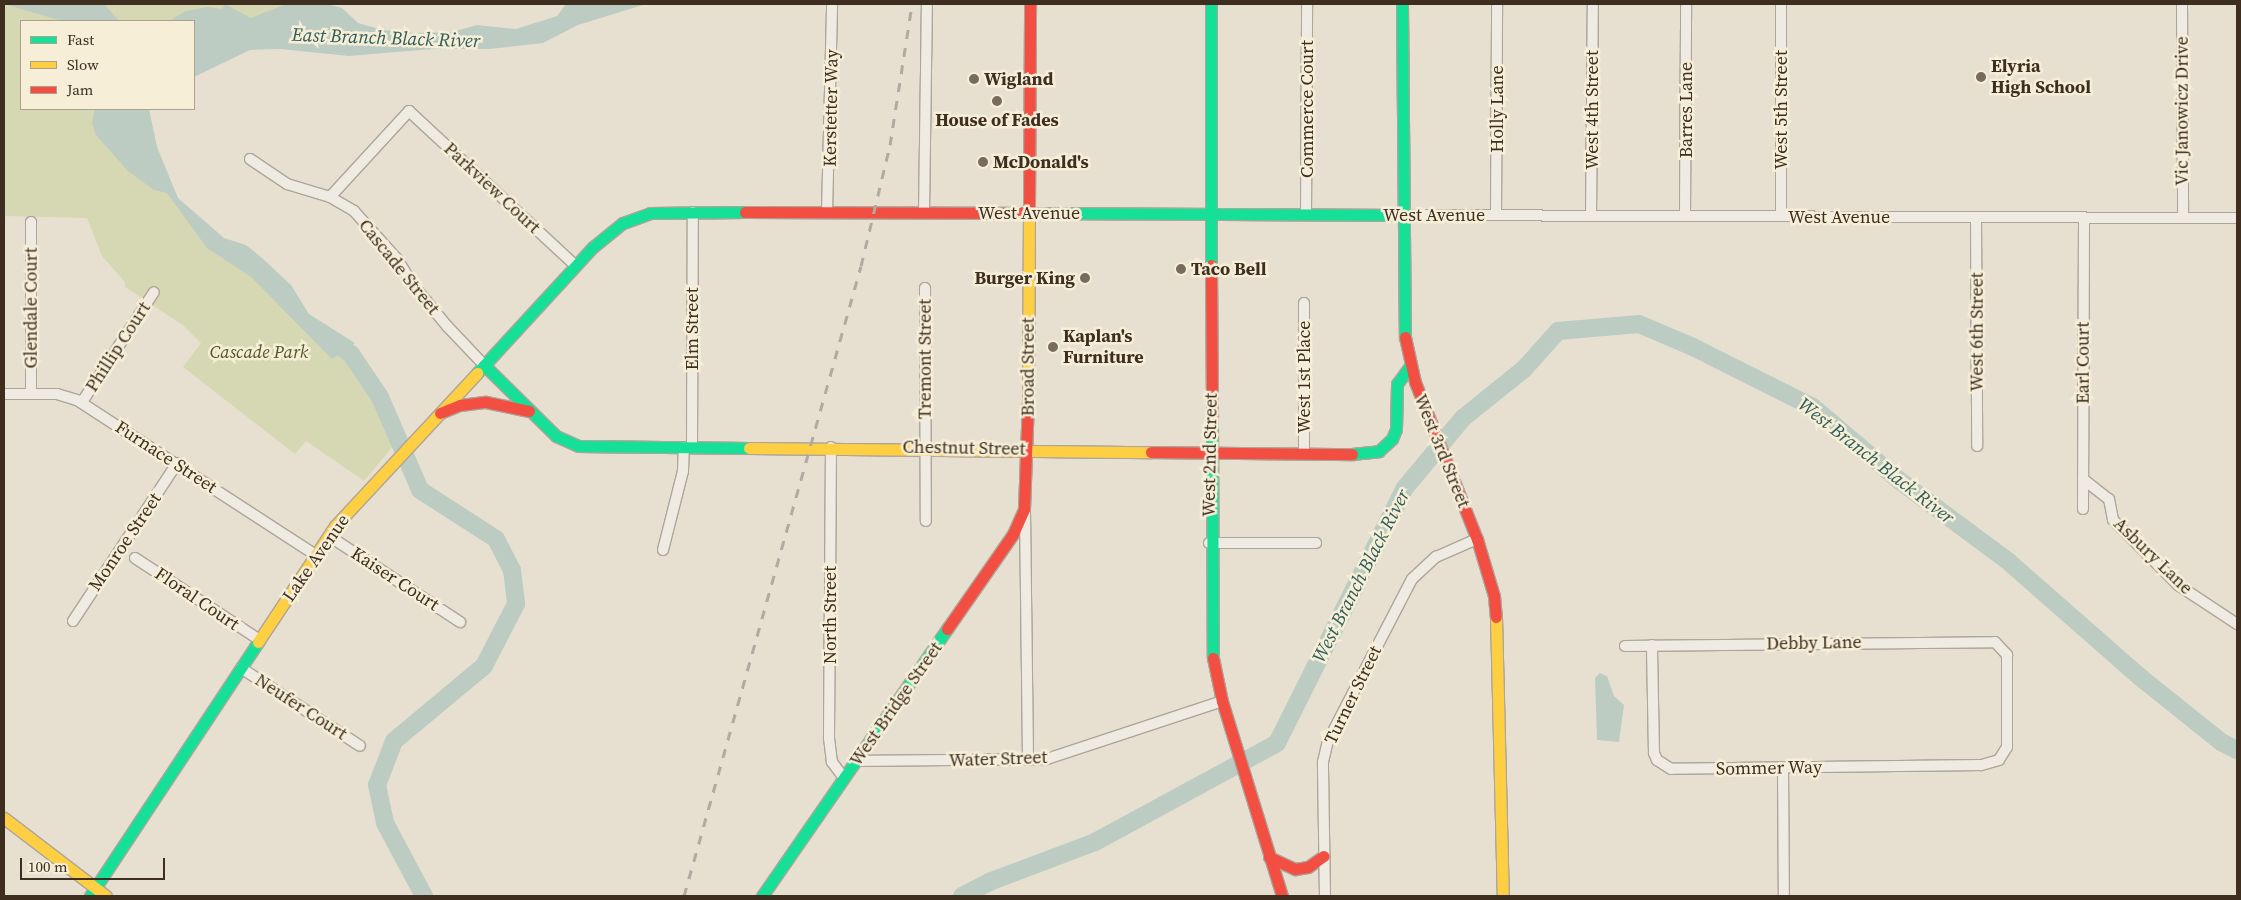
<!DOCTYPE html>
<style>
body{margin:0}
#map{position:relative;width:2241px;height:900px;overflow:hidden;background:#e7e0d1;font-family:"Source Serif 4",serif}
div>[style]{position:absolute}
.green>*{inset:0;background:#d6d7b3}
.water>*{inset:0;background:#bcccc2}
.river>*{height:18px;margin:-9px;padding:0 9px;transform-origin:9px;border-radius:9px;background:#bcccc2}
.roads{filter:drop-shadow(1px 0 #ada599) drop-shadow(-1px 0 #ada599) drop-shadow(0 1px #ada599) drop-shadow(0 -1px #ada599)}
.street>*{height:10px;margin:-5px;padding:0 5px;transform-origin:5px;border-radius:5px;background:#efebe3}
.fast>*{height:11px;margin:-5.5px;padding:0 5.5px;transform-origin:5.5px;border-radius:5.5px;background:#16e098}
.slow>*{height:11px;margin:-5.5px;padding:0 5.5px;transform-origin:5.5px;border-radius:5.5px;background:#ffcf43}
.jam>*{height:11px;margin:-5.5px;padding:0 5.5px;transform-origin:5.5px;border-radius:5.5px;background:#f24e42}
.rail>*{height:3px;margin-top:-1.5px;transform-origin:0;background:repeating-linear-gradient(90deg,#afaaa2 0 9px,transparent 0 18px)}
.dots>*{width:14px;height:14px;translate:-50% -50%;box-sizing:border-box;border:2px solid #f7eed8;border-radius:50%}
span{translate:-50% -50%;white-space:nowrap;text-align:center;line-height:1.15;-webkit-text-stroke:5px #f7eed8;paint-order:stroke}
.poi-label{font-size:18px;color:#3d2e20;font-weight:700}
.left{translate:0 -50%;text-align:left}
.right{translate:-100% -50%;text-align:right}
.street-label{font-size:18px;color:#3d2e20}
.park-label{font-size:18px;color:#4d5a26;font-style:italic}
.water-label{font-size:19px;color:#2f5d5a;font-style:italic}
.frame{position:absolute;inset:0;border:5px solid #3d2e20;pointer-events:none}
.legend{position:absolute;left:20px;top:20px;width:175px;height:90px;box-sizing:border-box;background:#f7eed8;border:1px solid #ada18e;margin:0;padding:6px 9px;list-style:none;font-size:15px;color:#3d2e20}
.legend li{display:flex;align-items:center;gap:10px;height:25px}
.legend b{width:25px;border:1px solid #ada18e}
.scale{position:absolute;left:20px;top:858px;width:145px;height:22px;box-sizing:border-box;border:2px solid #3d2e20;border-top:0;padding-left:6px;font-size:15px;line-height:18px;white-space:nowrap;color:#3d2e20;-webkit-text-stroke:4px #f7eed8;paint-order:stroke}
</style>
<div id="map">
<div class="green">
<i style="clip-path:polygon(4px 4px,331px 4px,331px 35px,194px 21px,21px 21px,21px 109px,121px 109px,140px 157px,215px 242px,351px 354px,380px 397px,398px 440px,364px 481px,306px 441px,295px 454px,183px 367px,201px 343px,184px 326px,125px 287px,125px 282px,102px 256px,87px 218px,4px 216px)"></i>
</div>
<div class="water">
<i style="clip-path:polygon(4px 4px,104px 4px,119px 21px,62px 21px)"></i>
<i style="clip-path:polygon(225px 4px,251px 18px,287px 4px,327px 4px,342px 8px,358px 23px,383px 30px,413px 33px,452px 32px,477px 25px,516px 29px,557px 16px,566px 4px,646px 4px,578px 25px,543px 43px,490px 49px,433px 49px,349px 56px,280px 49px,250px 50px,194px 77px,194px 21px,169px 21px,186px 11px,207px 7px,222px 9px)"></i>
<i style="clip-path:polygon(95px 109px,149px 109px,157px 147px,178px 198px,224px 238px,246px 245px,261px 257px,291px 285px,309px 314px,355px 343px,332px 359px,251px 277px,207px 248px,167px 193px,154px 190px,128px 171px,96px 135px,92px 123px)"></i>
<i style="clip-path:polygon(1600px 673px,1607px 676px,1614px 696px,1624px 705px,1619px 742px,1597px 740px,1595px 678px)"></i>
</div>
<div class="river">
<i style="left:326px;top:336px;width:31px;rotate:36deg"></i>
<i style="left:351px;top:354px;width:52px;rotate:56deg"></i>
<i style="left:380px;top:397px;width:101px;rotate:66.7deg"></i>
<i style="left:420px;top:490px;width:90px;rotate:32.8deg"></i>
<i style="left:496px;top:539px;width:35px;rotate:63deg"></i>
<i style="left:512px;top:570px;width:34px;rotate:83deg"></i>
<i style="left:516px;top:604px;width:70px;rotate:117.3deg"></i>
<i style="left:484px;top:666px;width:117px;rotate:140.2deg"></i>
<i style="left:394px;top:741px;width:47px;rotate:111.1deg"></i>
<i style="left:377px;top:785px;width:39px;rotate:78deg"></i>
<i style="left:385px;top:823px;width:83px;rotate:61.9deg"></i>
<i style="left:962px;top:896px;width:30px;rotate:-27deg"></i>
<i style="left:989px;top:882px;width:113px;rotate:-20.7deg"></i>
<i style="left:1095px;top:842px;width:207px;rotate:-28.5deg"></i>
<i style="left:1277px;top:743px;width:284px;rotate:-63.4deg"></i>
<i style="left:1404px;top:489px;width:92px;rotate:-50.3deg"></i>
<i style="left:1463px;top:418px;width:78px;rotate:-38.8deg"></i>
<i style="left:1524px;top:369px;width:51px;rotate:-48.2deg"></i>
<i style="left:1558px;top:331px;width:81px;rotate:-4.9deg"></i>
<i style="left:1639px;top:324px;width:59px;rotate:23.1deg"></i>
<i style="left:1693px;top:347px;width:134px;rotate:26.6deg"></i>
<i style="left:1813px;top:407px;width:114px;rotate:40.4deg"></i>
<i style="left:1900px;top:481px;width:136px;rotate:36.6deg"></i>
<i style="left:2009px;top:562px;width:174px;rotate:41.3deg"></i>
<i style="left:2140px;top:677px;width:104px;rotate:38.7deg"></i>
<i style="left:2221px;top:742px;width:18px;rotate:27deg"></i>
</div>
<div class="roads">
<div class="street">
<i style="left:2182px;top:4px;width:214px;rotate:89.7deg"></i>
<i style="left:250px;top:159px;width:45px;rotate:34deg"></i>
<i style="left:287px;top:184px;width:45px;rotate:16.8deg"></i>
<i style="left:330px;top:197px;width:28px;rotate:30deg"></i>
<i style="left:354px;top:211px;width:64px;rotate:48.1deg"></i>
<i style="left:397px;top:259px;width:32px;rotate:58deg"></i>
<i style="left:414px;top:286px;width:52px;rotate:50.5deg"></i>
<i style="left:447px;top:326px;width:54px;rotate:46.5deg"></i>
<i style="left:330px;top:197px;width:117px;rotate:-47.4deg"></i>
<i style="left:409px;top:111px;width:228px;rotate:42.9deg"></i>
<i style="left:827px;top:213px;width:209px;rotate:-88.6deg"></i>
<i style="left:924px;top:213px;width:209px;rotate:-89.2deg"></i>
<i style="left:1306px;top:215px;width:211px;rotate:-89.7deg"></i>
<i style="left:1402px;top:215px;width:835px;rotate:0.21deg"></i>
<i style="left:1496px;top:215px;width:211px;rotate:-89.7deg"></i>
<i style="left:1591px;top:216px;width:212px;rotate:-89.5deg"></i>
<i style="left:1685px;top:216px;width:212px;rotate:-89.7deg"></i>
<i style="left:1781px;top:216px;width:212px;rotate:-90deg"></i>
<i style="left:1976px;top:217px;width:229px;rotate:89.7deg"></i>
<i style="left:31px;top:222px;width:172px;rotate:90deg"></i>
<i style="left:925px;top:288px;width:233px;rotate:89.8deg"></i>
<i style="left:1304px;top:303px;width:149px;rotate:90deg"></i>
<i style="left:4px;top:394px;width:53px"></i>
<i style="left:57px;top:394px;width:21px;rotate:17deg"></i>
<i style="left:77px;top:400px;width:285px;rotate:33deg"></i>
<i style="left:82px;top:402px;width:131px;rotate:-56.8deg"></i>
<i style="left:692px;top:447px;width:235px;rotate:-89.8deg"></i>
<i style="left:831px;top:447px;width:291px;rotate:90.4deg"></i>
<i style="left:829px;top:738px;width:24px;rotate:83deg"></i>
<i style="left:832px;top:762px;width:20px;rotate:53deg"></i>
<i style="left:2083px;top:479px;width:33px;rotate:38deg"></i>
<i style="left:2109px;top:499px;width:21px;rotate:79deg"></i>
<i style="left:2113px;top:520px;width:92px;rotate:45deg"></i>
<i style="left:2178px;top:585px;width:71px;rotate:33.5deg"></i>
<i style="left:2083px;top:509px;width:291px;rotate:-89.8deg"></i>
<i style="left:1025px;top:511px;width:249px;rotate:89.3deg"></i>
<i style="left:329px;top:536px;width:157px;rotate:33.3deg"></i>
<i style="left:1209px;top:543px;width:107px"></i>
<i style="left:663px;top:550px;width:81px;rotate:-75.8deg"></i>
<i style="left:683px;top:471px;width:24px;rotate:-88deg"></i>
<i style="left:135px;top:558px;width:149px;rotate:33.3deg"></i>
<i style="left:73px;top:621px;width:189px;rotate:-56.6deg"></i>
<i style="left:1625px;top:646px;width:370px;rotate:-0.6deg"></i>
<i style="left:1995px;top:642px;width:18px;rotate:47deg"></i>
<i style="left:2007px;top:655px;width:92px;rotate:90deg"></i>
<i style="left:2007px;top:747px;width:15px;rotate:122deg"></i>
<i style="left:1999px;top:760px;width:19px;rotate:164deg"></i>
<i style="left:1981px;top:765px;width:310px;rotate:179.3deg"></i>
<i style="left:1671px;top:769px;width:17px;rotate:-147deg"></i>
<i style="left:1657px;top:760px;width:8px;rotate:-113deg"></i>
<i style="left:1654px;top:753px;width:108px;rotate:-91.1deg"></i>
<i style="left:241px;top:668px;width:142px;rotate:33.2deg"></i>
<i style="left:855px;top:761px;width:192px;rotate:-0.6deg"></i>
<i style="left:1047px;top:759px;width:184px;rotate:-18.3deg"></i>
<i style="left:1783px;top:768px;width:128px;rotate:89.6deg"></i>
<i style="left:1325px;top:896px;width:134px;rotate:-90.9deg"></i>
<i style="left:1323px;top:762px;width:22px;rotate:-77deg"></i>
<i style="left:1328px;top:741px;width:182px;rotate:-62.6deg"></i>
<i style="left:1412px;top:579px;width:33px;rotate:-43deg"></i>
<i style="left:1436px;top:557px;width:45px;rotate:-23.7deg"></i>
</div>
<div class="fast">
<i style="left:1211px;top:4px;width:261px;rotate:90deg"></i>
<i style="left:1402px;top:4px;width:333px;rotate:89.5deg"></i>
<i style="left:1042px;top:213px;width:360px;rotate:0.3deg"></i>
<i style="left:484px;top:365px;width:101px;rotate:44.6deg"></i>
<i style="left:556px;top:436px;width:24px;rotate:24deg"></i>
<i style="left:578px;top:446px;width:171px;rotate:0.7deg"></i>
<i style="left:477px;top:373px;width:171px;rotate:-47.4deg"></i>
<i style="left:593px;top:247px;width:38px;rotate:-39deg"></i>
<i style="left:623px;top:223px;width:29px;rotate:-20deg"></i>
<i style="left:650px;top:213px;width:95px;rotate:-0.6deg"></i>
<i style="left:1212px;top:419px;width:239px;rotate:89.8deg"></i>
<i style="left:1352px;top:454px;width:27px;rotate:-6deg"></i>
<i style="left:1379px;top:451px;width:18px;rotate:-43deg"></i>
<i style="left:1392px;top:439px;width:11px;rotate:-68deg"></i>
<i style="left:1396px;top:429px;width:45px;rotate:-88.7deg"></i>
<i style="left:1397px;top:384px;width:22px;rotate:-54deg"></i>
<i style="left:90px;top:896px;width:305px;rotate:-56.5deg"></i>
<i style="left:762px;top:896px;width:325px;rotate:-55.3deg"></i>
</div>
<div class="slow">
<i style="left:1028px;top:402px;width:193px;rotate:-89.7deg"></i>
<i style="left:749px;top:448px;width:402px;rotate:0.6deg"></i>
<i style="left:1496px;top:617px;width:279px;rotate:88.6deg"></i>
<i style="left:258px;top:642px;width:139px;rotate:-56.4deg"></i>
<i style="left:335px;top:526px;width:209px;rotate:-47.1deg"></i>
<i style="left:4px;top:818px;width:128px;rotate:37.4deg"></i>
</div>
<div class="jam">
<i style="left:1029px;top:209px;width:205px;rotate:-89.7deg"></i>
<i style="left:745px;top:212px;width:297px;rotate:0.2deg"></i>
<i style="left:1211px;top:265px;width:154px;rotate:89.6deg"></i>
<i style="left:1405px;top:337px;width:46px;rotate:77.5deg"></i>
<i style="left:1415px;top:382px;width:169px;rotate:68.5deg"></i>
<i style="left:1477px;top:539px;width:59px;rotate:73.4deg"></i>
<i style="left:1494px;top:596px;width:21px;rotate:85deg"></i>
<i style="left:440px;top:413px;width:22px;rotate:-22deg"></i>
<i style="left:460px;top:405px;width:26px;rotate:-7deg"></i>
<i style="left:486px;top:402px;width:44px;rotate:11.8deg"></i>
<i style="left:1151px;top:452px;width:201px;rotate:0.6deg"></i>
<i style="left:947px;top:629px;width:116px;rotate:-55.2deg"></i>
<i style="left:1013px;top:534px;width:27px;rotate:-66deg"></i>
<i style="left:1024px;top:509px;width:107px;rotate:-87.9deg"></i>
<i style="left:1213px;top:658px;width:44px;rotate:78.2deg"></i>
<i style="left:1222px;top:701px;width:204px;rotate:72.9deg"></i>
<i style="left:1269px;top:857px;width:29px;rotate:25deg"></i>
<i style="left:1295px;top:869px;width:13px;rotate:-9deg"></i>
<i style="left:1308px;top:867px;width:19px;rotate:-35deg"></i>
</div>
</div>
<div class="rail">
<i style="left:684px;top:896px;width:654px;rotate:-74.31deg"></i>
<i style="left:861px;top:266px;width:124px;rotate:-76.5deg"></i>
<i style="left:890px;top:145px;width:143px;rotate:-81.1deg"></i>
</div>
<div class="dots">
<i style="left:1981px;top:77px;background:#786c5e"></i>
<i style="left:974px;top:79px;background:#786c5e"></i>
<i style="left:997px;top:101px;background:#786c5e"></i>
<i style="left:983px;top:162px;background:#786c5e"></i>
<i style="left:1181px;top:269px;background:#786c5e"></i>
<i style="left:1085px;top:278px;background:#786c5e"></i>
<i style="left:1053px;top:347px;background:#786c5e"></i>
</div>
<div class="poi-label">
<span class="left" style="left:1991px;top:77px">Elyria<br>High School</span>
<span class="left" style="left:984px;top:79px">Wigland</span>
<span style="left:997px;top:120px">House of Fades</span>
<span class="left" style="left:993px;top:162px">McDonald's</span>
<span class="left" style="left:1191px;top:269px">Taco Bell</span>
<span class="right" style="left:1075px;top:278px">Burger King</span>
<span class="left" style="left:1063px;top:347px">Kaplan's<br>Furniture</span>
</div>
<div class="street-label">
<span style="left:831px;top:108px;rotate:-89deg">Kerstetter Way</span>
<span style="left:1307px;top:109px;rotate:-90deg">Commerce Court</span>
<span style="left:1497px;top:109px;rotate:-90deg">Holly Lane</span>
<span style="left:1592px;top:110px;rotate:-90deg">West 4th Street</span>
<span style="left:1686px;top:110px;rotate:-90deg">Barres Lane</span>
<span style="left:1781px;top:110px;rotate:-90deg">West 5th Street</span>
<span style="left:2182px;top:111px;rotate:-90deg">Vic Janowicz Drive</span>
<span style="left:492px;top:188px;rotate:43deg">Parkview Court</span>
<span style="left:1029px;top:213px">West Avenue</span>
<span style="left:1434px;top:215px">West Avenue</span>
<span style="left:1839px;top:217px">West Avenue</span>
<span style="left:399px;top:267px;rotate:51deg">Cascade Street</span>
<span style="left:31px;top:308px;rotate:-90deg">Glendale Court</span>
<span style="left:692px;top:329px;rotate:-90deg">Elm Street</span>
<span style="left:1977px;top:332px;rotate:-90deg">West 6th Street</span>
<span style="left:118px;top:347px;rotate:-57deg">Phillip Court</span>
<span style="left:925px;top:359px;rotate:-90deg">Tremont Street</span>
<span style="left:2083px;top:363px;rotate:-90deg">Earl Court</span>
<span style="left:1028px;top:367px;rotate:-90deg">Broad Street</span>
<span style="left:1304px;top:377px;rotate:-90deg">West 1st Place</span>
<span style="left:964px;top:448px;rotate:1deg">Chestnut Street</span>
<span style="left:1442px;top:451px;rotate:68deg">West 3rd Street</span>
<span style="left:1210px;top:455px;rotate:-89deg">West 2nd Street</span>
<span style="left:166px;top:457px;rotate:33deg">Furnace Street</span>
<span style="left:125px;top:542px;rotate:-56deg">Monroe Street</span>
<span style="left:2153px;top:556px;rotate:44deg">Asbury Lane</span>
<span style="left:316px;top:558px;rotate:-55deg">Lake Avenue</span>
<span style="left:395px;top:579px;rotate:33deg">Kaiser Court</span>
<span style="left:197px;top:599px;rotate:34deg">Floral Court</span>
<span style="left:830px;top:615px;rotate:-90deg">North Street</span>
<span style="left:1814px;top:643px;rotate:-1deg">Debby Lane</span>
<span style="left:1353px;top:695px;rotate:-64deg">Turner Street</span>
<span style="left:896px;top:704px;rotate:-55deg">West Bridge Street</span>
<span style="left:301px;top:707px;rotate:33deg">Neufer Court</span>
<span style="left:998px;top:759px;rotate:-2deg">Water Street</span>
<span style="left:1769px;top:768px;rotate:-1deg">Sommer Way</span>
</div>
<div class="park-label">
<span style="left:259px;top:352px">Cascade Park</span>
</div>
<div class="water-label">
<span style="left:386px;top:38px;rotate:2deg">East Branch Black River</span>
<span style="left:1876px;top:461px;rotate:38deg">West Branch Black River</span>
<span style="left:1361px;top:576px;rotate:-63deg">West Branch Black River</span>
</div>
<div class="frame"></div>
<ul class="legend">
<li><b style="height:6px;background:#16e098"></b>Fast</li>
<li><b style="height:6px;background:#ffcf43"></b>Slow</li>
<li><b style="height:6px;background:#f24e42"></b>Jam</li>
</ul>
<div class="scale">100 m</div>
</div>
